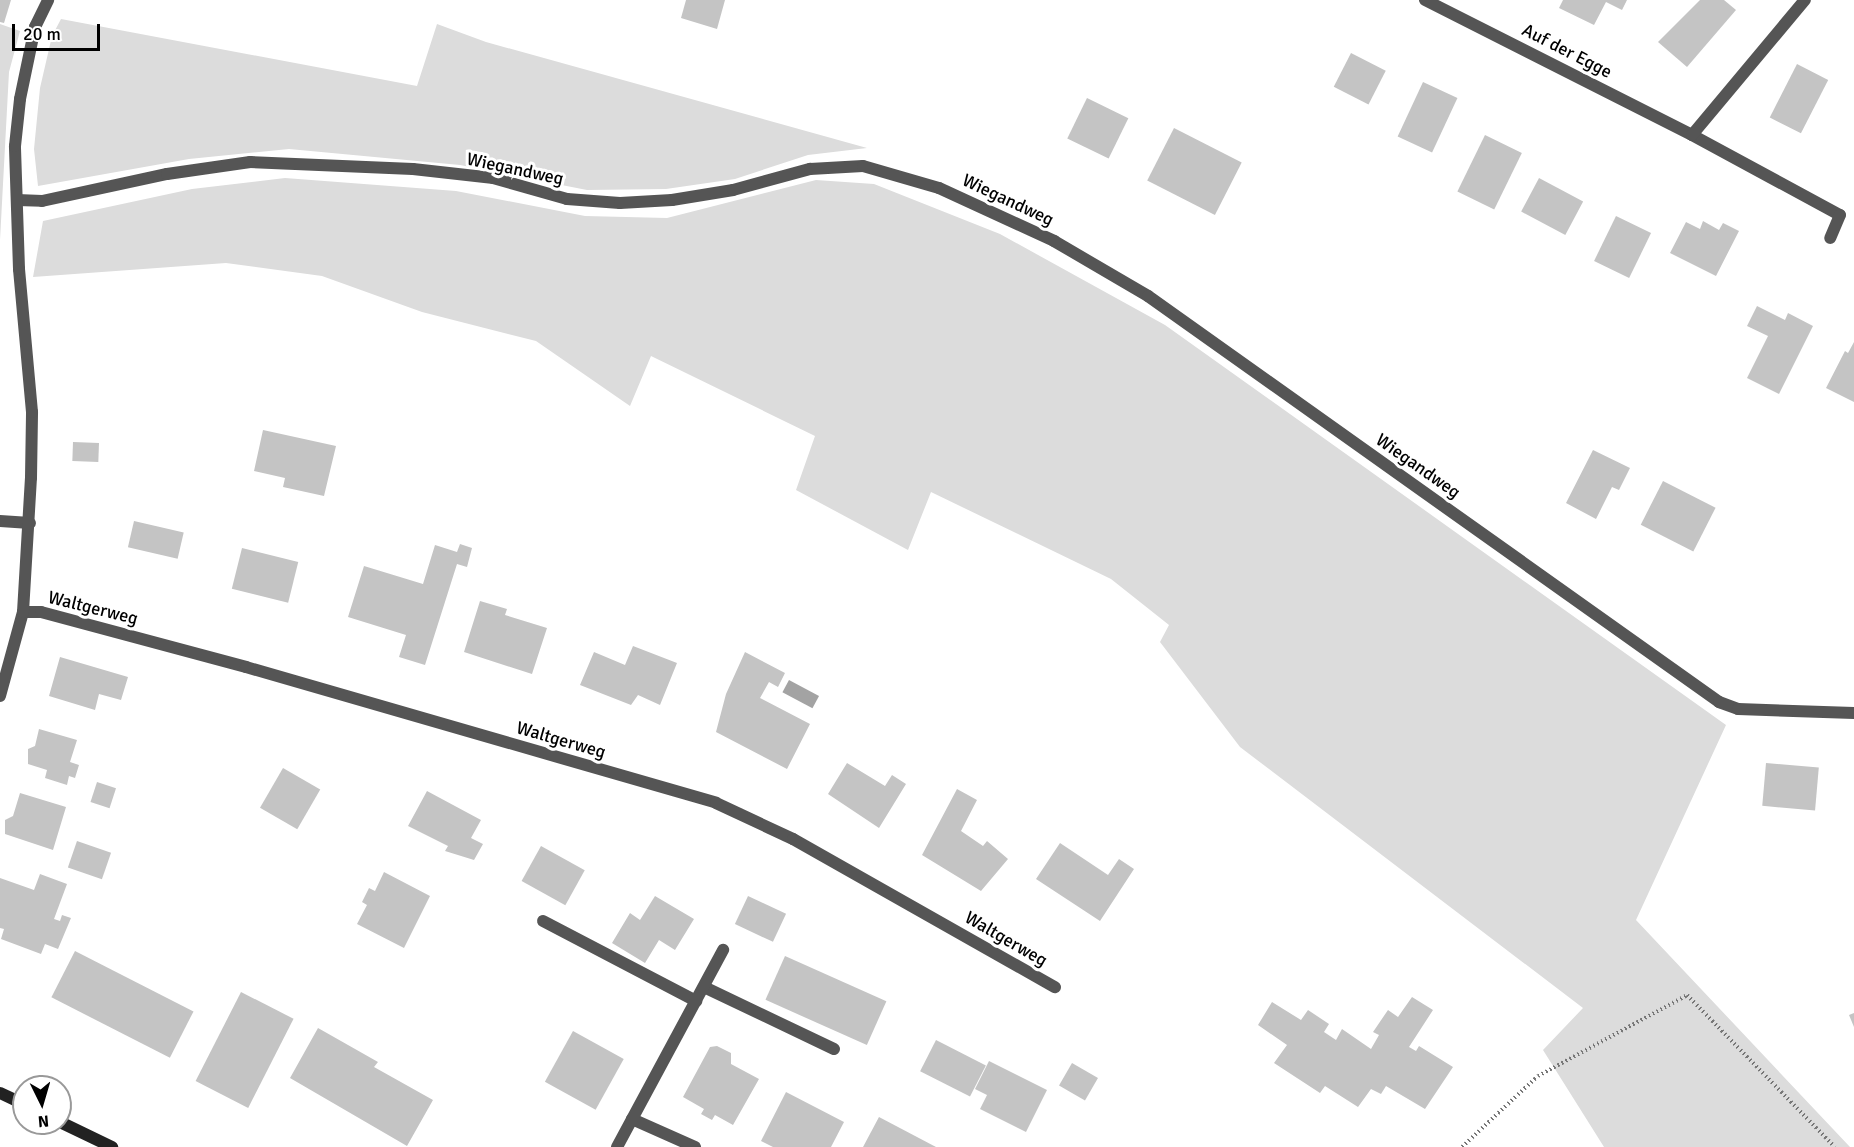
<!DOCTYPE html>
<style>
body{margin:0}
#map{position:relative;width:1854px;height:1147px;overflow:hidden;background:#fff;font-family:Signika,sans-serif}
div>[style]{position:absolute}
.green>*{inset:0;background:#dcdcdc}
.water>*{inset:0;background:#a3a3a3;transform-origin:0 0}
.building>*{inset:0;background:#c4c4c4;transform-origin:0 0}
.path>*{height:4px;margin-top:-2px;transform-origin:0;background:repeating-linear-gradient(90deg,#777 0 1.5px,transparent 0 4.5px)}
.service>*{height:12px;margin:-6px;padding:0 6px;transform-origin:6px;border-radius:6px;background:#555}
.minor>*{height:12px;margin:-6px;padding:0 6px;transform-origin:6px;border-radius:6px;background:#555}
.secondary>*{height:12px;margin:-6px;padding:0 6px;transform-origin:6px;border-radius:6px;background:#222}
span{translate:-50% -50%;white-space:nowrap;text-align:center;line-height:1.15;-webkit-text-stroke:6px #fff;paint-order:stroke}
.street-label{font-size:18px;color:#000}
.north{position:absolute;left:12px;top:1075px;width:60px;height:60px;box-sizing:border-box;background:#fff;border:2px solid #999;border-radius:50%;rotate:175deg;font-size:16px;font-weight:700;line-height:24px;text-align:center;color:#000}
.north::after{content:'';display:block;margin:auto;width:21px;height:27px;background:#000;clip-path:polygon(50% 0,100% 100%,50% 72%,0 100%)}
.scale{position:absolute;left:12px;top:24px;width:88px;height:27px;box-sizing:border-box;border:3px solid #000;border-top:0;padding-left:8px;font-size:18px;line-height:21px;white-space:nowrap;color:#000;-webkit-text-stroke:4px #fff;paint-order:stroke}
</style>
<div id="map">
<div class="green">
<i style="clip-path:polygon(61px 19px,417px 86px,437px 24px,486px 42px,867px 148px,808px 155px,735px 179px,666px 189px,587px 190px,460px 165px,289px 149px,189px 159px,38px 186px,34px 149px,40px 88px,52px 36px)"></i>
<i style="clip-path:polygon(0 24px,20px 31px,9px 72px,0 240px)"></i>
<i style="clip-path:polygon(285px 178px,456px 191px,585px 216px,667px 218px,816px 180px,874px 184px,1000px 234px,1165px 325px,1726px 725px,1636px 920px,1850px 1147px,1604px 1147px,1543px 1050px,1583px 1008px,1240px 747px,1160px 642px,1169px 625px,1111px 579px,931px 492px,908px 550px,796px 490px,815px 436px,651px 356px,630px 406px,536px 341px,422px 312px,322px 276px,226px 263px,33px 277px,43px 221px,192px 189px)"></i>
</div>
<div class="water">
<i style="left:789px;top:680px;width:34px;height:14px;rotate:28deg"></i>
</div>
<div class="building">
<i style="clip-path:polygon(0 0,11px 0,4px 23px,0 22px)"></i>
<i style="clip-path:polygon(686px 0,725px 0,717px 29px,681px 18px)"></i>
<i style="clip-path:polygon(1563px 0,1627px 0,1622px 10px,1606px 2px,1594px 25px,1559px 8px)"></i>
<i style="clip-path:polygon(1700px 0,1724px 0,1736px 10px,1687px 67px,1658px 42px)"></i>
<i style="left:1351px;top:53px;width:39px;height:38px;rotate:27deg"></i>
<i style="left:1797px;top:64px;width:35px;height:60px;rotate:27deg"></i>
<i style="left:1423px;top:82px;width:38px;height:60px;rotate:25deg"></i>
<i style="left:1087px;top:98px;width:46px;height:45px;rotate:26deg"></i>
<i style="left:1174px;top:128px;width:76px;height:59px;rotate:27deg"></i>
<i style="left:1485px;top:135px;width:41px;height:63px;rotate:26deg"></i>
<i style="left:1539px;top:178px;width:50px;height:38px;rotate:28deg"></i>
<i style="left:1616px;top:216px;width:39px;height:50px;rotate:26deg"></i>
<i style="clip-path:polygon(1703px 221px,1719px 230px,1723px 223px,1739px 231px,1716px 276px,1670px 253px,1686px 222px,1700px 229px)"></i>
<i style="clip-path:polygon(1757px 306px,1785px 320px,1788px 313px,1813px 326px,1779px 394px,1747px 378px,1768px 336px,1747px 326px)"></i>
<i style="clip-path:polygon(1854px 342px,1854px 402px,1826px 388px,1845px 351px,1848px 353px)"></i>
<i style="clip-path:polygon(263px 430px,336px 446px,324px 496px,283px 487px,285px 478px,254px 471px)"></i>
<i style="left:73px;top:442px;width:26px;height:19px;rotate:2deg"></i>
<i style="clip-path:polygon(1593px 450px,1630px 468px,1619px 490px,1612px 487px,1596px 519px,1566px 503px)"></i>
<i style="left:1663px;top:481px;width:59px;height:49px;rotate:27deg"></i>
<i style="left:134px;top:521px;width:51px;height:27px;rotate:13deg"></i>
<i style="clip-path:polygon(460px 544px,472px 548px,467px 567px,457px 564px,425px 665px,399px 657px,406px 635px,348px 617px,364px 566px,423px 584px,435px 545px,457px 552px)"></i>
<i style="left:242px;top:548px;width:58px;height:42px;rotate:14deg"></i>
<i style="clip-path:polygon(480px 601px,507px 609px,505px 615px,547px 628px,532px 674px,464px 652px)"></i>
<i style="clip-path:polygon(633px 646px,677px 663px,660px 705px,638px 695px,631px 705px,580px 685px,594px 652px,625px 665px)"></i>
<i style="clip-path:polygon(745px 652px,785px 673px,778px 687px,769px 682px,760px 698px,810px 724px,787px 769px,716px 732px,726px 694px)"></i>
<i style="clip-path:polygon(60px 657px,128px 677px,121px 700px,99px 694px,95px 710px,49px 696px)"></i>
<i style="clip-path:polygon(39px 729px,77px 740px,70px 762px,79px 765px,75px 778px,69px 776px,67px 785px,45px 778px,47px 770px,28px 764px,28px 749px,35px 746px)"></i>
<i style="clip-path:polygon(847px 763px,885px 786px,892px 775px,906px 784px,879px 828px,828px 794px)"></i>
<i style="left:1766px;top:763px;width:53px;height:43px;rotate:5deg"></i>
<i style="left:283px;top:768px;width:43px;height:46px;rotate:30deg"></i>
<i style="left:97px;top:782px;width:20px;height:21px;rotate:18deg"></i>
<i style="clip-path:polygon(957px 789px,977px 800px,961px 831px,983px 846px,987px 841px,1008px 859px,981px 891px,922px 855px)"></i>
<i style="clip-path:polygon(427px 791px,481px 820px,471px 838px,483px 844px,474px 860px,445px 851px,448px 846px,408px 826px)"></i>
<i style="clip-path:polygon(20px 793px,66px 807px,53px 850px,5px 834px,5px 820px,13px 816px)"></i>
<i style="left:77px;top:841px;width:36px;height:28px;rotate:19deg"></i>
<i style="clip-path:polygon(1060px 843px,1108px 875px,1119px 859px,1134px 869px,1100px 921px,1036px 879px)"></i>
<i style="left:541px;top:846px;width:50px;height:40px;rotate:29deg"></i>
<i style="clip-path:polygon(384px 872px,430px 896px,404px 948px,357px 924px,367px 905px,362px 902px,369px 888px,375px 891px)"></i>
<i style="clip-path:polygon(40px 874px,67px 884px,54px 919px,60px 921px,62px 915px,71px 918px,58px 949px,45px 944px,41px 954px,1px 939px,4px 929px,0 928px,0 878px,34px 890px)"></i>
<i style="clip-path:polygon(655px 896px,694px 919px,675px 950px,659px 940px,645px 963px,612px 943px,630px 913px,640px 920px)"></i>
<i style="left:748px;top:896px;width:42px;height:31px;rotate:25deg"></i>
<i style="left:75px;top:951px;width:133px;height:52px;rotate:27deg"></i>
<i style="left:785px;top:956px;width:111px;height:48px;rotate:24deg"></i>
<i style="left:241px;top:992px;width:59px;height:100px;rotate:27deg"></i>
<i style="clip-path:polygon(1412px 997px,1433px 1010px,1409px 1047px,1416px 1051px,1419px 1046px,1453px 1067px,1425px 1109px,1386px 1086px,1381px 1094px,1371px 1089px,1358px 1107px,1325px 1086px,1320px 1093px,1274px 1063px,1287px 1045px,1258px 1025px,1272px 1002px,1301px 1020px,1308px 1010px,1329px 1024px,1324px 1032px,1336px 1040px,1342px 1029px,1371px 1049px,1379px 1035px,1373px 1032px,1388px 1010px,1398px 1017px)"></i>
<i style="clip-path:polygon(1854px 1013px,1854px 1027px,1849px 1015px)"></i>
<i style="clip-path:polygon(318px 1028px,378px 1062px,374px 1067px,433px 1100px,407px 1146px,290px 1078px)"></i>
<i style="left:573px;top:1031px;width:58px;height:58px;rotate:29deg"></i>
<i style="left:936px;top:1040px;width:56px;height:35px;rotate:27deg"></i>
<i style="clip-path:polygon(717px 1046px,731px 1053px,731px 1064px,759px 1079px,733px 1125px,715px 1115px,712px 1120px,701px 1114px,704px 1109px,683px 1097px,710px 1047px)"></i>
<i style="clip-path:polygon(989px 1061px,1047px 1090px,1026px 1132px,980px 1109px,987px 1095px,975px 1089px)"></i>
<i style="left:1072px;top:1063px;width:30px;height:26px;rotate:30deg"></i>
<i style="clip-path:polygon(786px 1092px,844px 1122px,831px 1147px,773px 1147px,761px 1141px)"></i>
<i style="clip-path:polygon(879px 1117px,936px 1147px,863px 1147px)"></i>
</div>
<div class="path">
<i style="left:1462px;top:1147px;width:104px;rotate:-43.1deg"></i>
<i style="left:1538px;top:1076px;width:170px;rotate:-28.5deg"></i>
<i style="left:1687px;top:995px;width:212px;rotate:45.8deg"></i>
</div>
<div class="service">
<i style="left:543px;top:921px;width:173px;rotate:27.6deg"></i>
<i style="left:704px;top:987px;width:144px;rotate:25.5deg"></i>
<i style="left:632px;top:1119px;width:69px;rotate:24deg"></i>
<i style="left:617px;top:1147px;width:224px;rotate:-61.7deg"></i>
</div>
<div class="minor">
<i style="left:1425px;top:0;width:299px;rotate:26.8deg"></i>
<i style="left:1692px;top:135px;width:168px;rotate:28.4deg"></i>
<i style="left:1840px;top:215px;width:25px;rotate:113deg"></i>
<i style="left:1692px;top:135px;width:176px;rotate:-50.1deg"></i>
<i style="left:17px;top:200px;width:25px;rotate:2deg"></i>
<i style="left:42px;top:201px;width:128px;rotate:-12.2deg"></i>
<i style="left:167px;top:174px;width:84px;rotate:-8.2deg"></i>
<i style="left:250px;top:162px;width:163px;rotate:2.5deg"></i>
<i style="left:413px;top:169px;width:81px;rotate:6.4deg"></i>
<i style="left:493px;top:178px;width:77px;rotate:15.8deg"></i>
<i style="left:567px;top:199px;width:53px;rotate:4.3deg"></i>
<i style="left:620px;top:203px;width:52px;rotate:-3.3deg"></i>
<i style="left:672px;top:200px;width:62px;rotate:-9.3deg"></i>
<i style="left:733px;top:190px;width:80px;rotate:-15.3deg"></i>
<i style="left:810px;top:169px;width:53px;rotate:-3.2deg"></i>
<i style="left:863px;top:166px;width:79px;rotate:16.1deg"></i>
<i style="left:939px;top:188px;width:127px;rotate:24.7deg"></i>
<i style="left:1054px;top:241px;width:109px;rotate:30.3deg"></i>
<i style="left:1148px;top:296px;width:701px;rotate:35.41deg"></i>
<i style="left:1719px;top:702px;width:20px;rotate:20deg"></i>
<i style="left:1738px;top:709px;width:116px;rotate:2deg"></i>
<i style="left:0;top:521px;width:30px;rotate:4deg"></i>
<i style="left:23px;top:612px;width:18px"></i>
<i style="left:41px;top:612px;width:212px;rotate:15deg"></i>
<i style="left:246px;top:667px;width:489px;rotate:16.1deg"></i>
<i style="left:716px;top:803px;width:85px;rotate:25.1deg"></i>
<i style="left:793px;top:839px;width:301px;rotate:29.5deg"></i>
<i style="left:0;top:696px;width:87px;rotate:-74.7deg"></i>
<i style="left:23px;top:612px;width:134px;rotate:-86.6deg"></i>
<i style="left:31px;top:478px;width:66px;rotate:-89.1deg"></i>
<i style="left:32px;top:412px;width:144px;rotate:-95.2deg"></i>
<i style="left:19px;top:269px;width:123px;rotate:-91.9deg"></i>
<i style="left:15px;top:146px;width:47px;rotate:-83.9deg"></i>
<i style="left:20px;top:99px;width:74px;rotate:-78.2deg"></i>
<i style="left:35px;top:27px;width:30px;rotate:-64deg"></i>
</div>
<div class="secondary">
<i style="left:0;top:1093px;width:26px;rotate:25deg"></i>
<i style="left:60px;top:1122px;width:58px;rotate:25.7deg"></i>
</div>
<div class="street-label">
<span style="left:1567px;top:51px;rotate:27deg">Auf der Egge</span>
<span style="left:515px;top:169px;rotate:12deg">Wiegandweg</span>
<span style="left:1008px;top:200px;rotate:25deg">Wiegandweg</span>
<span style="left:1418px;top:466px;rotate:35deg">Wiegandweg</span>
<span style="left:93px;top:608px;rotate:14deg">Waltgerweg</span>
<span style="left:561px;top:740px;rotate:16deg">Waltgerweg</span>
<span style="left:1006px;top:939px;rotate:30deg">Waltgerweg</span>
</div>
<div class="north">N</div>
<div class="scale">20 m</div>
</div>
